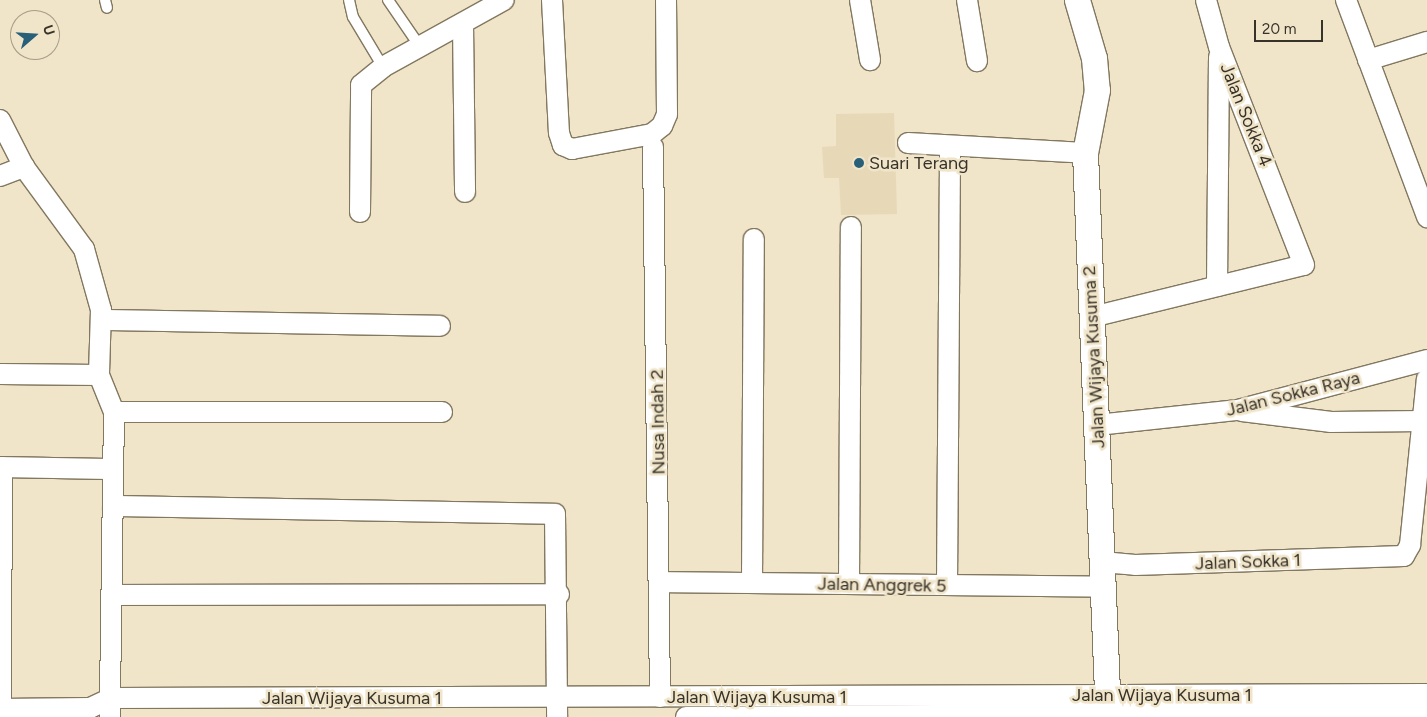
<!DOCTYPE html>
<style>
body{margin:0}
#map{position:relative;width:1427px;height:717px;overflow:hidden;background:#f0e4c9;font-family:Figtree,sans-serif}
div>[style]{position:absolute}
.built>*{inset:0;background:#e7d9b8}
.roads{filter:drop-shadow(1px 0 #82775f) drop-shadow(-1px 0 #82775f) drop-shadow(0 1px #82775f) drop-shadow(0 -1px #82775f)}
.service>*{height:10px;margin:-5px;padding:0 5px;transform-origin:5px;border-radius:5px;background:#fff}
.minor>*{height:20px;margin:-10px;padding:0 10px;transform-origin:10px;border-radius:10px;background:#fff}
.tertiary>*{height:25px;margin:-12.5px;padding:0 12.5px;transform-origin:12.5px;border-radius:12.5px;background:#fff}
.dots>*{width:14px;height:14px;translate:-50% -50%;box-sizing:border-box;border:2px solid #f0e4c9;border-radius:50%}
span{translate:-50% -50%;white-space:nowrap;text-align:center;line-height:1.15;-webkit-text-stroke:5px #f0e4c9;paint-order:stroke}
.street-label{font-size:18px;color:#383329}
.poi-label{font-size:18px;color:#383329}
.left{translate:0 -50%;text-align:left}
.north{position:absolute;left:10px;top:10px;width:50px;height:50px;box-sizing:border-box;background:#f0e4c9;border:1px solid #a69d89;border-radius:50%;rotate:71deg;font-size:14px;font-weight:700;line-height:20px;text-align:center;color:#383329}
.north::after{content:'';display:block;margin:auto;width:18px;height:22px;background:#28607a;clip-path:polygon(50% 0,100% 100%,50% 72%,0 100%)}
.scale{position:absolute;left:1254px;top:20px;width:69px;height:22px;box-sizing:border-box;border:2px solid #383329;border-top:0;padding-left:6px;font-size:15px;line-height:18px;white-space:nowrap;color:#383329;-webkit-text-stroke:4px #f0e4c9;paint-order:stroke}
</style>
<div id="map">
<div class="built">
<i style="clip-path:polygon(894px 113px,897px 214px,841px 215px,839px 178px,824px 178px,822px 147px,836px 146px,836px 114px)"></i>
</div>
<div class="roads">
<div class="service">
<i style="left:105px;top:0;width:8px;rotate:76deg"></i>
<i style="left:349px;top:0;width:17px;rotate:77deg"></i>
<i style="left:353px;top:17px;width:58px;rotate:59deg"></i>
<i style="left:388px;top:0;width:58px;rotate:55.5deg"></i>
</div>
<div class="minor">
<i style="left:552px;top:0;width:133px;rotate:87deg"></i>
<i style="left:559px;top:133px;width:13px;rotate:72deg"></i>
<i style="left:563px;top:145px;width:10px;rotate:24deg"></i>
<i style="left:572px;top:149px;width:81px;rotate:-10.6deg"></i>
<i style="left:652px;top:134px;width:13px;rotate:-39deg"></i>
<i style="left:662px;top:126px;width:13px;rotate:-67deg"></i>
<i style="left:667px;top:114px;width:114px;rotate:-90.5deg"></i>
<i style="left:860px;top:0;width:61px;rotate:80.5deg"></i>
<i style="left:967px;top:0;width:62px;rotate:80.7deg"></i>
<i style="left:1346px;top:0;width:232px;rotate:69.5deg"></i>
<i style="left:463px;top:24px;width:168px;rotate:89.3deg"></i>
<i style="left:1368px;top:60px;width:62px;rotate:-17deg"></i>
<i style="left:0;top:120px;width:53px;rotate:62.9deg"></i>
<i style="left:24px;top:167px;width:102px;rotate:53.8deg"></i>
<i style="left:84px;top:249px;width:63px;rotate:74.4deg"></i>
<i style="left:101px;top:310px;width:65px;rotate:91.8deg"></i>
<i style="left:99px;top:375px;width:40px;rotate:68deg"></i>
<i style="left:114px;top:412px;width:305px;rotate:90.8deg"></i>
<i style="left:908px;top:143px;width:177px;rotate:3.2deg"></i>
<i style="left:653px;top:147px;width:550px;rotate:89.27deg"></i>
<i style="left:0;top:176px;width:26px;rotate:-21deg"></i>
<i style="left:360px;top:212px;width:127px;rotate:-89.5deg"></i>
<i style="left:361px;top:85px;width:28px;rotate:-39deg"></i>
<i style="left:383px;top:67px;width:138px;rotate:-29deg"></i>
<i style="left:1217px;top:286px;width:229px;rotate:-89.5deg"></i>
<i style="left:1092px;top:317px;width:218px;rotate:-13.8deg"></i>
<i style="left:1304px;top:265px;width:234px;rotate:-111.3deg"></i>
<i style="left:1219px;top:47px;width:49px;rotate:-105.5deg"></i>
<i style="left:103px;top:320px;width:337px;rotate:1deg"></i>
<i style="left:0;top:374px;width:99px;rotate:0.6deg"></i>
<i style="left:1242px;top:411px;width:90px;rotate:7deg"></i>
<i style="left:1331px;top:422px;width:92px;rotate:-0.6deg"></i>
<i style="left:114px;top:412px;width:328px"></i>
<i style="left:1097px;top:425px;width:142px;rotate:-6.1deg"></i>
<i style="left:1238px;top:410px;width:196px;rotate:-14.8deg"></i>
<i style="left:0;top:467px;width:112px;rotate:1deg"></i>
<i style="left:113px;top:506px;width:442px;rotate:1deg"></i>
<i style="left:555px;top:514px;width:203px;rotate:89.4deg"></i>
<i style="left:1102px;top:562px;width:33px;rotate:5deg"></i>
<i style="left:1135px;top:565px;width:269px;rotate:-1.9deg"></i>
<i style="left:1404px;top:556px;width:13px;rotate:-61deg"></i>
<i style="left:1410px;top:545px;width:167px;rotate:-84.2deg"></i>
<i style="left:661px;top:582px;width:442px;rotate:0.6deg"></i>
<i style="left:752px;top:583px;width:344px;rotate:-89.7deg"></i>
<i style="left:849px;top:584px;width:357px;rotate:-89.7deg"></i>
<i style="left:947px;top:585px;width:439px;rotate:-89.6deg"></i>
<i style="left:113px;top:595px;width:446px;rotate:-0.1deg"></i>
<i style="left:0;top:709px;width:90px;rotate:-0.6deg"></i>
<i style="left:90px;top:708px;width:23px;rotate:-25deg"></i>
<i style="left:111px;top:698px;width:1316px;rotate:-0.17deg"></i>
<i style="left:1px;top:717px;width:250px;rotate:-89.8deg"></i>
<i style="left:686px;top:717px;width:741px;rotate:-0.46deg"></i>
</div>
<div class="tertiary">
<i style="left:1077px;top:0;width:60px;rotate:73.7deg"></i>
<i style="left:1094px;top:58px;width:32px;rotate:85deg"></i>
<i style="left:1097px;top:90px;width:64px;rotate:100.8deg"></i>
<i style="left:1085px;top:153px;width:564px;rotate:87.66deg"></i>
</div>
</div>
<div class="dots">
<i style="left:859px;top:163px;background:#28607a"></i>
</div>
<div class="street-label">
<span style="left:1246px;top:115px;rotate:68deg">Jalan Sokka 4</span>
<span style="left:1094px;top:357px;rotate:-93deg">Jalan Wijaya Kusuma 2</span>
<span style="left:1293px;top:394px;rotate:-14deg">Jalan Sokka Raya</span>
<span style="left:658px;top:422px;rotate:-91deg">Nusa Indah 2</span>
<span style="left:1248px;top:562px;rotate:-2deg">Jalan Sokka 1</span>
<span style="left:882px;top:585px;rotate:1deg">Jalan Anggrek 5</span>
<span style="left:1162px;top:695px">Jalan Wijaya Kusuma 1</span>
<span style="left:757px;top:697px">Jalan Wijaya Kusuma 1</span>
<span style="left:352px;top:698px">Jalan Wijaya Kusuma 1</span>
</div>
<div class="poi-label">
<span class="left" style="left:869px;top:163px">Suari Terang</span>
</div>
<div class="north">U</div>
<div class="scale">20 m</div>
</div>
